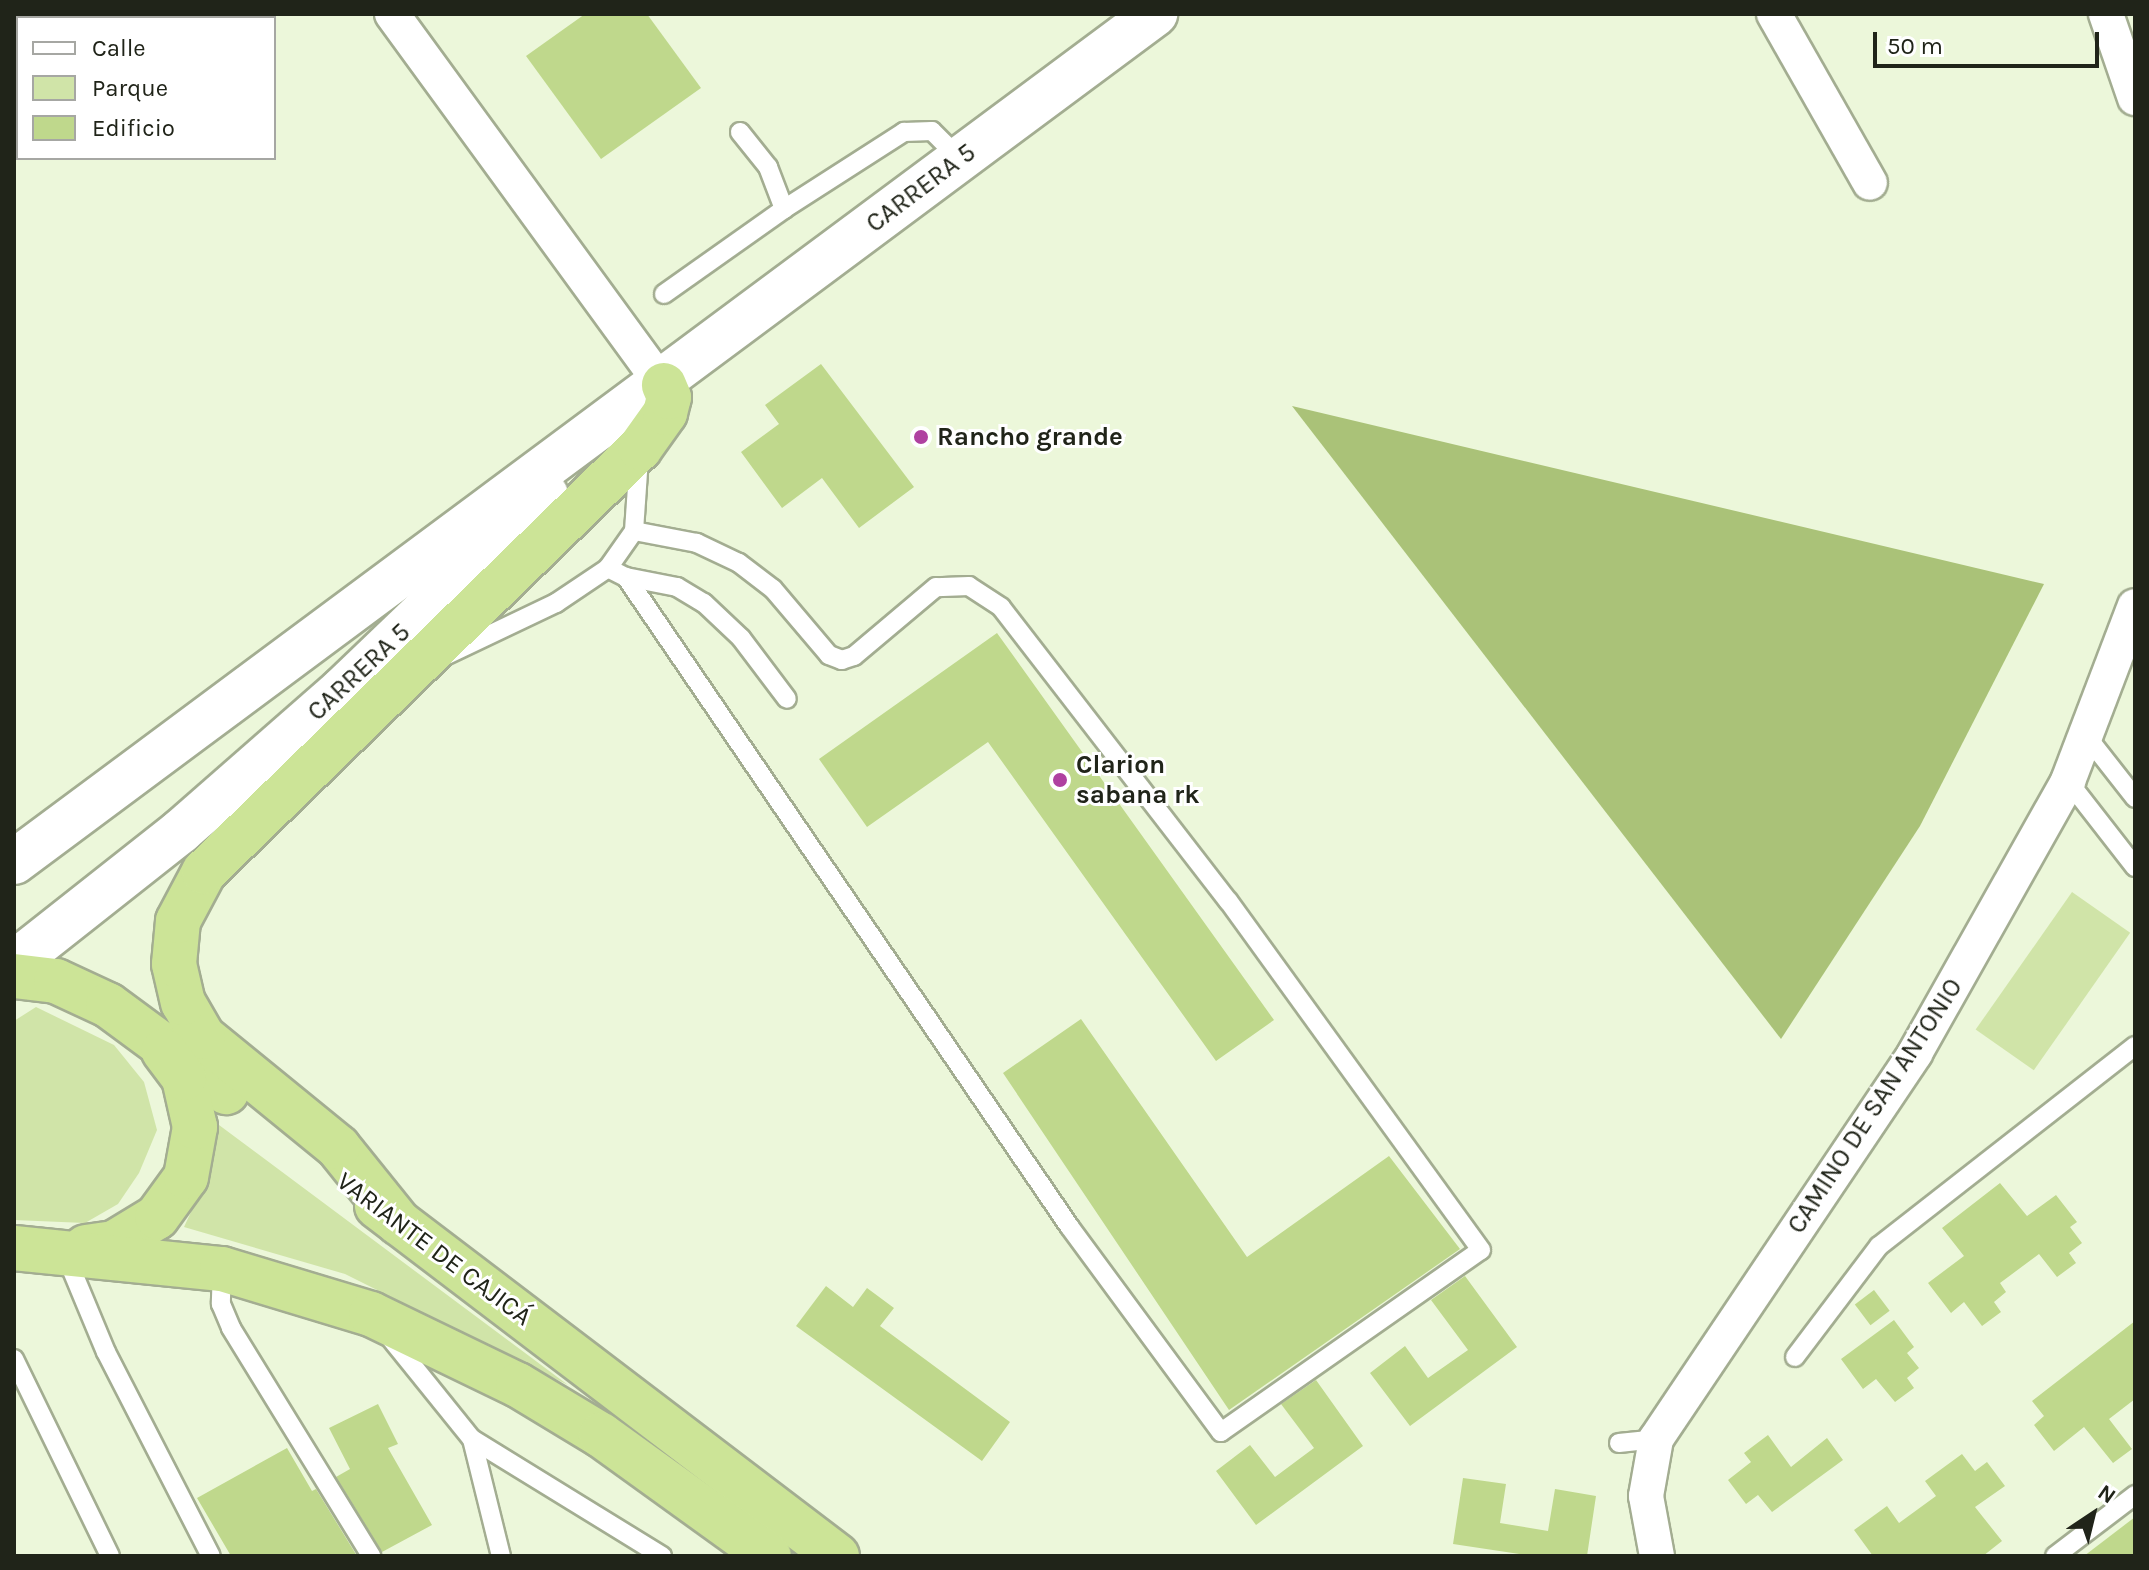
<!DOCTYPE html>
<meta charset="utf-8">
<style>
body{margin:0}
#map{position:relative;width:2149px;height:1570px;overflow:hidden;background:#ecf7da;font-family:Karla,sans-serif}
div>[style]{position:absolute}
.green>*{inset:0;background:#d0e4a8;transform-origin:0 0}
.forest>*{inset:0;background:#aac278}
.building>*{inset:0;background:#bfd88c;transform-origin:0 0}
.roads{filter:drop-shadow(2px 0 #a3ad91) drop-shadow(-2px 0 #a3ad91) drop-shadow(0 2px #a3ad91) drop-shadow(0 -2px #a3ad91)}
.service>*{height:18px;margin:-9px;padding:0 9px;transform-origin:9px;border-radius:9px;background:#fff}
.minor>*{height:34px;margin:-17px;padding:0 17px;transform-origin:17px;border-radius:17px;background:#fff}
.secondary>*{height:44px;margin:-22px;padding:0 22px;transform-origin:22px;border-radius:22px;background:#fff}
.trunk>*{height:44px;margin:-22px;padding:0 22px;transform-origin:22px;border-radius:22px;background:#cce497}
.dots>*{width:22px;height:22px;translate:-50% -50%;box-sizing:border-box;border:4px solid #fff;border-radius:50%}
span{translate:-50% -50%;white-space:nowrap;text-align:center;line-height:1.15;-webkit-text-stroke:6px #fff;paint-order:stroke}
.street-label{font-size:26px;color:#202419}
.poi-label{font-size:26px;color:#202419;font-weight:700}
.left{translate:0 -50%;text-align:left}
.frame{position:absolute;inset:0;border:16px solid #202419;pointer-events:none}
.legend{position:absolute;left:16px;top:16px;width:260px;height:144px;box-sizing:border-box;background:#fff;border:2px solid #a6a7a3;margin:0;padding:10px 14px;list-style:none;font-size:24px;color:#202419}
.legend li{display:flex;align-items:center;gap:16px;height:40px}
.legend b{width:40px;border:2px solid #a6a7a3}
.north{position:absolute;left:2053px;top:1474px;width:80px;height:80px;-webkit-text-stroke:6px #fff;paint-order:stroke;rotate:35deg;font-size:22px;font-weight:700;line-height:32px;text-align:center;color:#202419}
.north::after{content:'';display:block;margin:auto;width:28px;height:36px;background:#202419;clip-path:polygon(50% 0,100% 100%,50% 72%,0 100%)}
.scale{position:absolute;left:1873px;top:32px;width:226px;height:36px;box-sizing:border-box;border:4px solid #202419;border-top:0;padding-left:10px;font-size:24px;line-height:28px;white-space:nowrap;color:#202419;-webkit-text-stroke:6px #fff;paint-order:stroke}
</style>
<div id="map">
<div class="green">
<i style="left:2072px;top:892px;width:71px;height:168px;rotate:35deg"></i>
<i style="clip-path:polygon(36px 1007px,114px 1045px,144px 1082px,157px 1130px,139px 1173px,118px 1204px,85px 1223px,14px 1220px,14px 1021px)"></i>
<i style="clip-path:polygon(219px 1125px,568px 1385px,345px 1274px,184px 1227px,209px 1173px)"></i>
</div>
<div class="forest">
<i style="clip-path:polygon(1292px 406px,2044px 584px,1920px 826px,1781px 1039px)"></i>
</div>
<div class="building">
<i style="clip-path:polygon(585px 14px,647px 14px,701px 88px,601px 159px,526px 56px)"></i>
<i style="clip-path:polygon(821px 364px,914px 487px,859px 528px,822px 478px,782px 508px,741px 452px,779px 424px,765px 405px)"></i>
<i style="clip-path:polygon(997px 633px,1274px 1020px,1216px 1061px,988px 742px,867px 827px,819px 759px)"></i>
<i style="clip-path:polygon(1081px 1019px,1247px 1257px,1389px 1156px,1460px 1249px,1229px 1410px,1003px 1073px)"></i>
<i style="clip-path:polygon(2000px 1183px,2027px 1216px,2056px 1195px,2077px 1222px,2070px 1227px,2082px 1243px,2069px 1253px,2076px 1263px,2057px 1277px,2039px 1254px,2000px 1283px,2006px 1292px,1994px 1302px,2001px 1312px,1982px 1326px,1964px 1302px,1951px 1313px,1928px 1283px,1964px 1256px,1942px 1228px)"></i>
<i style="clip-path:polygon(1465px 1276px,1517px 1347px,1410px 1426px,1370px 1373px,1405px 1346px,1428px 1378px,1468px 1350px,1431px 1300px)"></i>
<i style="clip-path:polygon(826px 1286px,853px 1307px,867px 1288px,894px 1308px,880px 1326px,1010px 1422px,982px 1461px,796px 1326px)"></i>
<i style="left:1874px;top:1290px;width:26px;height:24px;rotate:53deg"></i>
<i style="clip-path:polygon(1894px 1320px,1914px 1347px,1907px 1353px,1919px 1368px,1907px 1378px,1914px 1388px,1895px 1402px,1876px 1379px,1863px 1389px,1841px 1359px)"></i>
<i style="clip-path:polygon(2135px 1321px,2135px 1399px,2109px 1419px,2132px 1449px,2113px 1463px,2084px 1427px,2054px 1451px,2034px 1425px,2044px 1416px,2032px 1401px)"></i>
<i style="clip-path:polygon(1316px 1380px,1363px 1446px,1256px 1525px,1216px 1471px,1250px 1445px,1275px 1477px,1314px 1448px,1281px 1404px)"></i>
<i style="clip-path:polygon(378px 1404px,398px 1444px,388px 1448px,432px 1525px,382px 1552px,336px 1477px,350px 1469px,329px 1428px)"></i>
<i style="clip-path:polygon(1768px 1435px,1791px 1467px,1827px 1438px,1843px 1460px,1772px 1512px,1758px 1495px,1746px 1504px,1728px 1480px,1751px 1462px,1744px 1453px)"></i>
<i style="clip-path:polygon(287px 1448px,312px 1491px,316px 1489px,357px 1556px,231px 1556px,197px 1498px)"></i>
<i style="clip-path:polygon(1962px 1454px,1975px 1471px,1987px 1462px,2005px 1486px,1975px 1507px,2002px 1541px,1983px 1556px,1873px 1556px,1854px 1530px,1887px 1506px,1899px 1523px,1936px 1496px,1925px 1481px)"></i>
<i style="clip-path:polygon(1463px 1478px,1506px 1484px,1500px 1523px,1548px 1531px,1555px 1489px,1596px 1496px,1587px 1556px,1532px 1556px,1453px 1544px)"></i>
<i style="clip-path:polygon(2135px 1517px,2135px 1556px,2084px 1556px)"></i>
</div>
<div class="roads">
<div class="service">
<i style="left:740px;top:132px;width:45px;rotate:51.3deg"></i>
<i style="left:768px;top:167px;width:45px;rotate:69.1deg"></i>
<i style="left:784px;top:209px;width:143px;rotate:-32.7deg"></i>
<i style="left:904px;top:132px;width:28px;rotate:-2deg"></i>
<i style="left:932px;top:131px;width:38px;rotate:45deg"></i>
<i style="left:664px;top:294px;width:147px;rotate:-35.3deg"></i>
<i style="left:608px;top:568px;width:20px;rotate:27deg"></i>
<i style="left:626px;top:577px;width:786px;rotate:55.68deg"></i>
<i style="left:1069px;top:1226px;width:256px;rotate:53.6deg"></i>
<i style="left:1221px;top:1432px;width:317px;rotate:-35deg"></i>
<i style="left:1481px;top:1250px;width:431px;rotate:-125.9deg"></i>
<i style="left:1228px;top:901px;width:371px;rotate:-127.7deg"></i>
<i style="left:1001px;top:607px;width:38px;rotate:-147deg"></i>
<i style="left:969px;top:586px;width:33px;rotate:178deg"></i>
<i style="left:936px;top:587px;width:107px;rotate:139.9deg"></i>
<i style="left:854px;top:656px;width:13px;rotate:162deg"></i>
<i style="left:842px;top:660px;width:14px;rotate:-159deg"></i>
<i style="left:829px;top:655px;width:87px;rotate:-130.3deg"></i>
<i style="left:773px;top:589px;width:43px;rotate:-142.6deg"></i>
<i style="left:739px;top:563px;width:47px;rotate:-154.5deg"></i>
<i style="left:697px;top:543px;width:64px;rotate:-169.2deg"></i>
<i style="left:626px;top:577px;width:52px;rotate:11.1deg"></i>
<i style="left:677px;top:587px;width:31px;rotate:31deg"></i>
<i style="left:704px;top:603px;width:51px;rotate:43.4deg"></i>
<i style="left:741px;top:638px;width:76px;rotate:53deg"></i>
<i style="left:447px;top:655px;width:121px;rotate:-25.5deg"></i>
<i style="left:556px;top:603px;width:63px;rotate:-33.9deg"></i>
<i style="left:608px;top:568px;width:45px;rotate:-54.9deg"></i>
<i style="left:634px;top:531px;width:74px;rotate:-86.1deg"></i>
<i style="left:2088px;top:738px;width:76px;rotate:51.9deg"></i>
<i style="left:2068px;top:781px;width:109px;rotate:52.1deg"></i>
<i style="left:66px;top:1256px;width:104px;rotate:67.4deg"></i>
<i style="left:106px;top:1352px;width:229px;rotate:62.8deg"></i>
<i style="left:222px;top:1269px;width:35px;rotate:92deg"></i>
<i style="left:221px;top:1304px;width:26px;rotate:67deg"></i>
<i style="left:231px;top:1328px;width:268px;rotate:58.4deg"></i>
<i style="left:388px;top:1335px;width:134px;rotate:51.1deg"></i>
<i style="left:472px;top:1439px;width:223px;rotate:31.6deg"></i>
<i style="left:1795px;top:1357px;width:139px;rotate:-52.9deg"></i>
<i style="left:1879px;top:1246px;width:325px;rotate:-38deg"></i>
<i style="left:14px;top:1359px;width:219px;rotate:64deg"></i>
<i style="left:472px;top:1439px;width:121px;rotate:76.1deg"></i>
<i style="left:1619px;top:1443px;width:37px;rotate:-6deg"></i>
<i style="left:2055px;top:1556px;width:101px;rotate:-37.3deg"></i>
</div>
<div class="minor">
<i style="left:392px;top:14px;width:455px;rotate:53.9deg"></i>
<i style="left:1774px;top:14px;width:194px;rotate:60.4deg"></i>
<i style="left:2106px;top:14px;width:89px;rotate:71deg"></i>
<i style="left:1657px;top:1556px;width:61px;rotate:-100.4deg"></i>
<i style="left:1646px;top:1496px;width:58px;rotate:-80deg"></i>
<i style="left:1656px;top:1439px;width:465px;rotate:-56.1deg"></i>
<i style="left:1915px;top:1053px;width:312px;rotate:-60.6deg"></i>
<i style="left:2068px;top:781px;width:187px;rotate:-69.1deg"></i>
</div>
<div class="secondary">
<i style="left:14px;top:862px;width:1422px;rotate:-36.62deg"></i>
<i style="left:14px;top:963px;width:213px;rotate:-38.3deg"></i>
<i style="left:181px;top:831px;width:215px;rotate:-41.2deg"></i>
<i style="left:343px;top:689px;width:281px;rotate:-43.8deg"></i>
</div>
<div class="trunk">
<i style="left:14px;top:976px;width:42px;rotate:6.8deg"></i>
<i style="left:56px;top:981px;width:57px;rotate:24.8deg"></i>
<i style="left:108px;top:1005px;width:147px;rotate:36.4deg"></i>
<i style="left:377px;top:1206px;width:578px;rotate:37.27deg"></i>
<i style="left:399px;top:1223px;width:97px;rotate:-128.8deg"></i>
<i style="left:338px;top:1147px;width:174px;rotate:-140.8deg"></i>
<i style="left:203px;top:1037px;width:39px;rotate:-120deg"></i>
<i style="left:183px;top:1003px;width:40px;rotate:-103deg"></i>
<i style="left:174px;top:964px;width:43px;rotate:-84.7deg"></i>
<i style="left:178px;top:921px;width:55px;rotate:-62deg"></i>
<i style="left:204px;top:872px;width:608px;rotate:-44.2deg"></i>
<i style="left:640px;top:448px;width:43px;rotate:-54.5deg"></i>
<i style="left:665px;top:413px;width:16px;rotate:-76deg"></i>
<i style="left:669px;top:397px;width:13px;rotate:-113deg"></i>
<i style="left:86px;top:1247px;width:28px;rotate:-8deg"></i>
<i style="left:114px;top:1243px;width:50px;rotate:-31.2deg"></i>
<i style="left:157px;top:1217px;width:49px;rotate:-54.1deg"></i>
<i style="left:186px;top:1177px;width:51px;rotate:-79.8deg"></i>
<i style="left:195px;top:1127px;width:50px;rotate:-102.7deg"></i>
<i style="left:184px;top:1078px;width:34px;rotate:-127deg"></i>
<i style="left:14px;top:1248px;width:209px;rotate:5.8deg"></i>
<i style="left:222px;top:1269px;width:156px;rotate:16.8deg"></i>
<i style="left:371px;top:1314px;width:163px;rotate:25.8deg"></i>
<i style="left:518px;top:1385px;width:97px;rotate:31.1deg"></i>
<i style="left:601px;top:1435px;width:207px;rotate:35.8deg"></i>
</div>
</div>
<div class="dots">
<i style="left:921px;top:437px;background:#af41a0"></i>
<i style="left:1060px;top:780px;background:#af41a0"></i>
</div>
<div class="street-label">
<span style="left:921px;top:188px;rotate:-37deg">CARRERA 5</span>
<span style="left:359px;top:672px;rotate:-43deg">CARRERA 5</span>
<span style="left:1875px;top:1106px;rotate:-57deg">CAMINO DE SAN ANTONIO</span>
<span style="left:434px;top:1249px;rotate:37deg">VARIANTE DE CAJICÁ</span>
</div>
<div class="poi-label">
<span class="left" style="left:937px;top:437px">Rancho grande</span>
<span class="left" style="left:1076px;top:780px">Clarion<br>sabana rk</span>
</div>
<div class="frame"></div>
<ul class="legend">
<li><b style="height:10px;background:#fff"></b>Calle</li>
<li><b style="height:22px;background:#d0e4a8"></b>Parque</li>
<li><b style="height:22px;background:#bfd88c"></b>Edificio</li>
</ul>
<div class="north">N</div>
<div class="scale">50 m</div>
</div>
